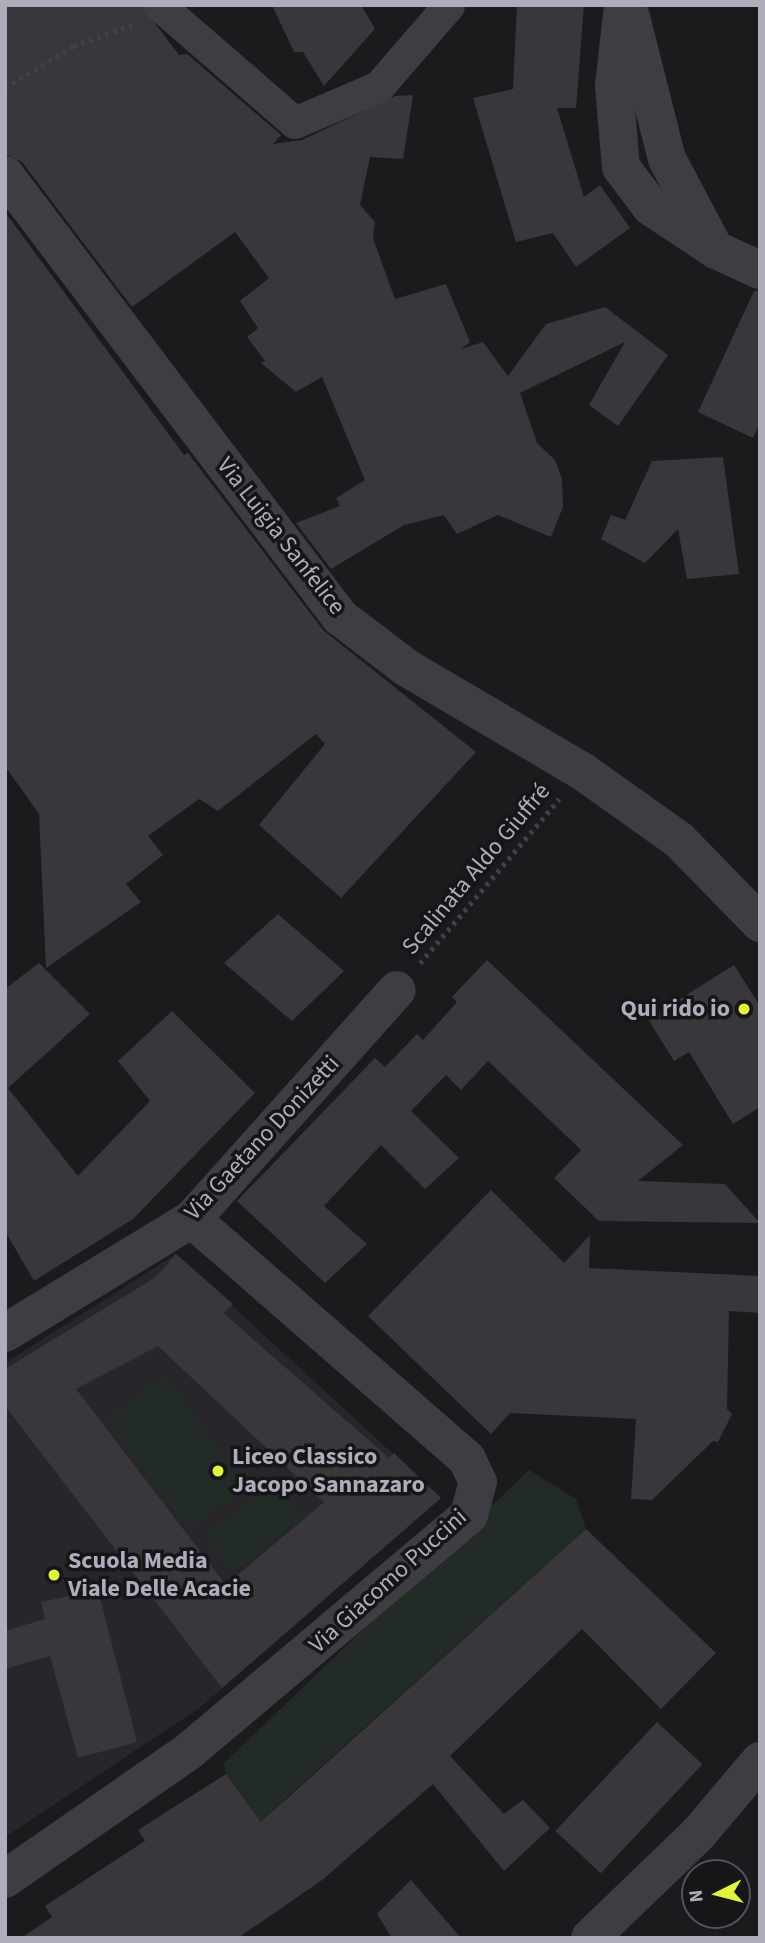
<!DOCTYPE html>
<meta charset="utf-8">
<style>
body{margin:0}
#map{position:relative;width:765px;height:1943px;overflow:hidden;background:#1b1a1d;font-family:"Source Sans 3",sans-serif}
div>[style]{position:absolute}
.built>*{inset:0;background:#28262a}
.green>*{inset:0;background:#222b26;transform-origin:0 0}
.building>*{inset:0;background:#39373c;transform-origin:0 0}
.path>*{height:4.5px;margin-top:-2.25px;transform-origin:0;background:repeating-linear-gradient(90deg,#424149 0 3.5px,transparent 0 8.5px)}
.pedestrian>*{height:32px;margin:-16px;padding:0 16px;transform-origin:16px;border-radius:16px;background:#3f3d44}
.minor>*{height:38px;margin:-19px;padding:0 19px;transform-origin:19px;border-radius:19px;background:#3f3d44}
.dots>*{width:19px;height:19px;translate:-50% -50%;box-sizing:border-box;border:4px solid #161518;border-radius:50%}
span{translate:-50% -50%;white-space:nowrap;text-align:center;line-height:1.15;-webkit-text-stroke:7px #161518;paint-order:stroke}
.street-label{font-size:24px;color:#afadbc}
.poi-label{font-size:24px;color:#afadbc;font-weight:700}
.right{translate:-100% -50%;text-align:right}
.left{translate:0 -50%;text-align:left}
.frame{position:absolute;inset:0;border:7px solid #afadbc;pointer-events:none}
.north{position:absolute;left:681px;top:1859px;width:70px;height:70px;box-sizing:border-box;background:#161518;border:2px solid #53525a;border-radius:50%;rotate:264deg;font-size:19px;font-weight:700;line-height:28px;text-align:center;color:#afadbc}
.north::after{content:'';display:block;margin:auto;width:24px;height:32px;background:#e3f23d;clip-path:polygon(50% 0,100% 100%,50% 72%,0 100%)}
</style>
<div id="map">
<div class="built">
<i style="clip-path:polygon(176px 1254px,441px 1498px,201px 1707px,5px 1837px,5px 1363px)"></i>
</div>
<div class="green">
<i style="left:165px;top:1375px;width:139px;height:74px;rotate:53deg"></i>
<i style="clip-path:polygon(529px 1470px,576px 1499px,586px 1529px,284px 1800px,343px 1862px,310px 1889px,226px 1774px,224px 1763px)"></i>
<i style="left:276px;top:1480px;width:47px;height:93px;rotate:52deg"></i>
</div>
<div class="building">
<i style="clip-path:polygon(5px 5px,141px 5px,179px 55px,187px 54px,281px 135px,273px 144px,302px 140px,395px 96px,413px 95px,403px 159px,370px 157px,360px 205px,375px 222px,373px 238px,395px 299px,446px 284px,470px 342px,461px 349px,483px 342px,508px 376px,546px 324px,605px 307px,668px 355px,618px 426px,589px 405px,625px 342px,520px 393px,537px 443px,555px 460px,562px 479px,563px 507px,551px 537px,498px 515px,457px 534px,444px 515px,404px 525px,331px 569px,296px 523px,340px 506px,336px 498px,365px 480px,322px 377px,296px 392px,261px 363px,265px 361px,247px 337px,258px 328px,240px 301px,269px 278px,235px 232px,132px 307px,22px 162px,5px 154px)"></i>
<i style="clip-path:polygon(272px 5px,361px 5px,375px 29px,324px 86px,303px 52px,294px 52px)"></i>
<i style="clip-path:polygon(517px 5px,584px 5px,576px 108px,557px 108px,584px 197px,600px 185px,630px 228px,576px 267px,553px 233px,516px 242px,473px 98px,513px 89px)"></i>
<i style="clip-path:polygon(5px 212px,184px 455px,188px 453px,323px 630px,476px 752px,341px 898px,259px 825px,325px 744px,316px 734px,218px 811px,199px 799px,148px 836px,163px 855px,126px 884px,141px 902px,46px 968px,39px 814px,5px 766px)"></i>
<i style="clip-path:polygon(754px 291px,760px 291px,760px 423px,753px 438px,698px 412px)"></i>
<i style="clip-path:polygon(723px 457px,739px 574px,687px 579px,678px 529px,645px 563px,601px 539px,611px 515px,625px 520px,652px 461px)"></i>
<i style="clip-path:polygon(278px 914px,344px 971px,292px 1021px,224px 963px)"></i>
<i style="clip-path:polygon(487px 960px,683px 1145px,638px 1181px,725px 1184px,760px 1223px,599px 1221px,554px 1178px,581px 1150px,488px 1061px,461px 1090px,446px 1075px,411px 1111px,459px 1158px,425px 1189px,381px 1145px,324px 1206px,367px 1244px,325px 1283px,237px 1201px,375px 1058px,385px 1067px,417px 1034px,423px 1040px,457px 1002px,452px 997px)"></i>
<i style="clip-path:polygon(39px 963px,90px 1014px,8px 1088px,78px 1176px,150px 1101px,118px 1061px,172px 1011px,255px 1093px,133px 1219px,34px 1281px,5px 1231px,5px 989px)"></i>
<i style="clip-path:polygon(734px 965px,760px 1006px,760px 1107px,733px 1124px,689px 1052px,674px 1061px,648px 1019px)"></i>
<i style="clip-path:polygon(491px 1190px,564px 1263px,590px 1235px,589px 1268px,760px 1276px,760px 1313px,729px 1311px,727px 1409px,732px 1414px,718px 1442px,713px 1441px,652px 1500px,631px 1499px,636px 1419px,510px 1413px,491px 1434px,368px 1316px)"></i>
<i style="clip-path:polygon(evenodd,176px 1254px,233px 1304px,223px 1313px,389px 1458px,394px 1453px,441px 1498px,222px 1688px,5px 1406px,5px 1369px,156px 1277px,176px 1254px,158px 1346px,324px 1502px,226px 1585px,76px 1389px,158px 1346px)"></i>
<i style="clip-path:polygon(586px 1529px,716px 1653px,661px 1709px,582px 1629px,450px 1756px,504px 1814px,523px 1800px,550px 1828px,504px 1871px,433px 1784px,322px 1880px,238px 1938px,21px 1938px,52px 1917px,45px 1906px,145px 1841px,138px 1830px,226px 1774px,261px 1822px)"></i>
<i style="clip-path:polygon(98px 1590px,137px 1742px,78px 1758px,50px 1656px,5px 1669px,5px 1631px,45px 1619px,41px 1602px)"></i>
<i style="left:657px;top:1722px;width:62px;height:149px;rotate:43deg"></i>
<i style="clip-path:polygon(411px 1880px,461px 1938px,392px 1938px,377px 1914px)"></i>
</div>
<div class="path">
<i style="left:5px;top:88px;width:80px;rotate:-31.7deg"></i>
<i style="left:73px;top:46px;width:63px;rotate:-19.6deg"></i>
<i style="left:420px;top:963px;width:215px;rotate:-49.7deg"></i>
</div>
<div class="pedestrian">
<i style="left:159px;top:5px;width:180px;rotate:40.9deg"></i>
<i style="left:295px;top:123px;width:91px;rotate:-23.2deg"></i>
<i style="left:379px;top:87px;width:107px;rotate:-49.2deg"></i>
</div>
<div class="minor">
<i style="left:623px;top:5px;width:81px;rotate:96.3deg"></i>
<i style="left:614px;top:86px;width:81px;rotate:85.1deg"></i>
<i style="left:621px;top:167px;width:50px;rotate:53.1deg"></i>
<i style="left:651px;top:207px;width:78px;rotate:33.5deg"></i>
<i style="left:716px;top:250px;width:48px;rotate:24.4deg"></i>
<i style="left:631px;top:17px;width:146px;rotate:75.8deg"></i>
<i style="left:667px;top:159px;width:94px;rotate:62.1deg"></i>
<i style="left:5px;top:175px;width:555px;rotate:52.84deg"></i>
<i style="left:340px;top:617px;width:84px;rotate:37.3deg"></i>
<i style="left:407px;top:668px;width:203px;rotate:30.5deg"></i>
<i style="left:582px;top:771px;width:119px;rotate:35.4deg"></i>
<i style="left:679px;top:840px;width:116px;rotate:45.7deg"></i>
<i style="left:5px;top:1333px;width:219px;rotate:-31.4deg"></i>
<i style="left:192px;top:1219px;width:307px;rotate:-48.2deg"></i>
<i style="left:5px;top:1879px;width:224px;rotate:-34.8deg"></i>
<i style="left:189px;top:1751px;width:366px;rotate:-40.1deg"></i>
<i style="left:469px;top:1515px;width:34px;rotate:-75deg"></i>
<i style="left:478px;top:1482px;width:25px;rotate:-116deg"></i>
<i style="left:467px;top:1459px;width:365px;rotate:-138.9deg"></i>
<i style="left:590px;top:1938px;width:150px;rotate:-43.9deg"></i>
<i style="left:698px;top:1834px;width:96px;rotate:-49.7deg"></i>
</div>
<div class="dots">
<i style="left:744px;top:1009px;background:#e3f23d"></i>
<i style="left:218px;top:1471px;background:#e3f23d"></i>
<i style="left:54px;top:1575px;background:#e3f23d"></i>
</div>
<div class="street-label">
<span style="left:281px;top:536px;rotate:52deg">Via Luigia Sanfelice</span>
<span style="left:476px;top:869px;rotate:-50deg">Scalinata Aldo Giuffré</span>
<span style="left:262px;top:1138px;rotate:-47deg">Via Gaetano Donizetti</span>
<span style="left:388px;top:1581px;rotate:-42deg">Via Giacomo Puccini</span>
</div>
<div class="poi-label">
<span class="right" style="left:730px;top:1009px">Qui rido io</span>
<span class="left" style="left:232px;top:1471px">Liceo Classico<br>Jacopo Sannazaro</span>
<span class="left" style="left:68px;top:1575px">Scuola Media<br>Viale Delle Acacie</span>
</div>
<div class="frame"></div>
<div class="north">N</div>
</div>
